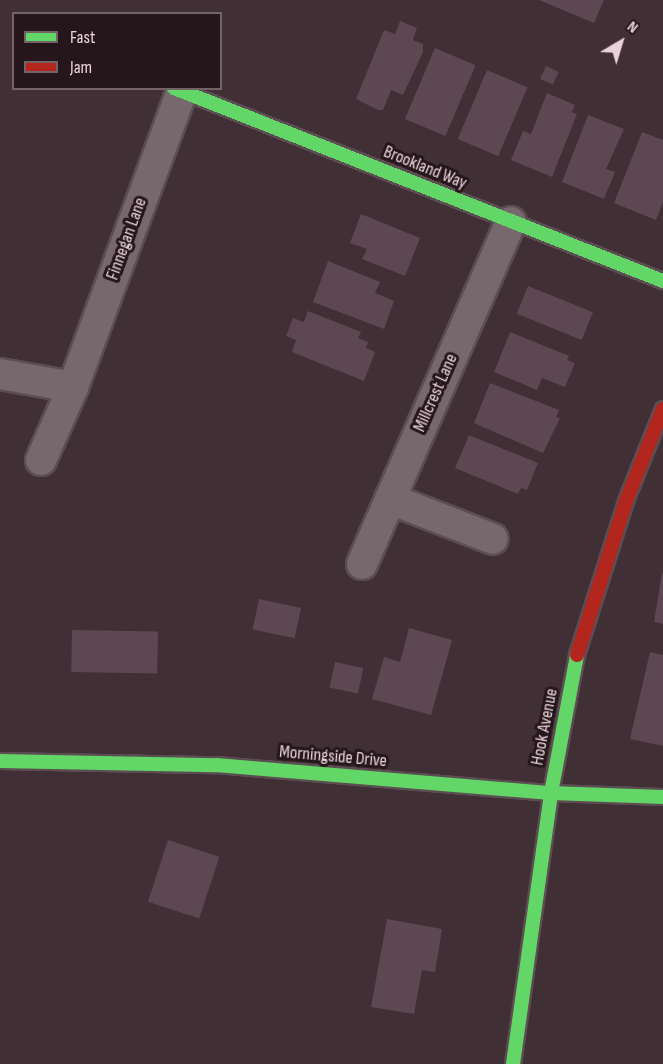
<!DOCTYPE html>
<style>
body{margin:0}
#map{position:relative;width:663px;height:1064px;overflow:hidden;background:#402f35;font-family:"Sofia Sans Condensed",sans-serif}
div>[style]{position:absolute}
.building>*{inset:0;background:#5d4753;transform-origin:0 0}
.roads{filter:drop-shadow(2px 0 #5c4d52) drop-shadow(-2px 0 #5c4d52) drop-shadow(0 2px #5c4d52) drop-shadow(0 -2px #5c4d52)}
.street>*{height:30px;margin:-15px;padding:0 15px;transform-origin:15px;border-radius:15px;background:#77686d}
.fast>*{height:14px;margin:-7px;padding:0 7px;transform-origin:7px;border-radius:7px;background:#63d668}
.jam>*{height:14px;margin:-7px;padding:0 7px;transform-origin:7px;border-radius:7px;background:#b3261e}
span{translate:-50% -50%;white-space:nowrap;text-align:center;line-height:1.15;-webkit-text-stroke:6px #24161a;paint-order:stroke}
.street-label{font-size:18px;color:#e9d3d9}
.legend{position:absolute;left:12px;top:12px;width:210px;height:78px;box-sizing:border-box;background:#24161a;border:2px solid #736266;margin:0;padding:8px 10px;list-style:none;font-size:18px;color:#e9d3d9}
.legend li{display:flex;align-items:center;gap:12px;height:30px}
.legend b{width:30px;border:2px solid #736266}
.north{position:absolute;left:591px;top:12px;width:60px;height:60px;-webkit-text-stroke:4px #24161a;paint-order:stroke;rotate:38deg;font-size:16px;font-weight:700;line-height:24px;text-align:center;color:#e9d3d9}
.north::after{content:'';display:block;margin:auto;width:21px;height:27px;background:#e9d3d9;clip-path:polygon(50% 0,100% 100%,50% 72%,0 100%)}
</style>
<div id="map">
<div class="building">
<i style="clip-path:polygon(539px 0,604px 0,594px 23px)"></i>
<i style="clip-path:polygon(400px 21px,417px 28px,413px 40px,423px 44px,423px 52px,403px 95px,391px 90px,383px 110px,378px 110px,356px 99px,384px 30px,395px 34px)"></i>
<i style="left:435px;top:48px;width:44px;height:77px;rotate:23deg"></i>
<i style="left:546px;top:66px;width:14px;height:14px;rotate:25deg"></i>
<i style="left:487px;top:70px;width:44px;height:75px;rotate:23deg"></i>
<i style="clip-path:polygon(547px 93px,575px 105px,572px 112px,577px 114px,552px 177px,511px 160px,523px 131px,531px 134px)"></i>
<i style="clip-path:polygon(588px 115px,624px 129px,606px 169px,615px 172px,604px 199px,562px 182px)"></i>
<i style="clip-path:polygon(642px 132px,663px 140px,663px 202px,656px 220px,614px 203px)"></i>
<i style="clip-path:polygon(361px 214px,420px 238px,405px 276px,362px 259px,367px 249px,350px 243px)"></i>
<i style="clip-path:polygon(328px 261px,380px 282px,375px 293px,394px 301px,384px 329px,313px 302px)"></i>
<i style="left:528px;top:286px;width:70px;height:30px;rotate:22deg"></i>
<i style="clip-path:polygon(308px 311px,361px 332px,358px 338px,368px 342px,366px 348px,375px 352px,364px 381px,292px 352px,296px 340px,286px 336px,293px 318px,304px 322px)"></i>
<i style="clip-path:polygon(510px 332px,569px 356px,567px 360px,575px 363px,565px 387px,542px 378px,537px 390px,494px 372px)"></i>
<i style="clip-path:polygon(490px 383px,559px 410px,556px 417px,560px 418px,543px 453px,474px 423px)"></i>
<i style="clip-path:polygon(469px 435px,538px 463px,527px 490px,521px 488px,518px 494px,455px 468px)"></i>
<i style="clip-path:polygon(662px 573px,663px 573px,663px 624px,654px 622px)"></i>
<i style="left:259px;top:599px;width:43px;height:31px;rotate:12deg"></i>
<i style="clip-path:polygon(409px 628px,452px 640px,431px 715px,372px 699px,384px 657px,400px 662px)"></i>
<i style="left:72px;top:630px;width:86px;height:42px;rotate:1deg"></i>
<i style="clip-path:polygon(650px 652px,663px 655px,663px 746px,630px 739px)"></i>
<i style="left:335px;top:662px;width:29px;height:26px;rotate:12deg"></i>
<i style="left:168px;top:840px;width:54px;height:65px;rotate:18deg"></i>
<i style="clip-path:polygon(387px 919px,442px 929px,435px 972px,422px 970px,414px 1014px,371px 1007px)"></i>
</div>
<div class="roads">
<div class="street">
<i style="left:0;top:374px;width:74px;rotate:10.1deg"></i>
<i style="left:41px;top:460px;width:80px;rotate:-66.3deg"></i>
<i style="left:73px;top:387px;width:315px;rotate:-69.8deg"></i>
<i style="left:390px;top:499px;width:110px;rotate:21.2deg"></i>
<i style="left:362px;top:564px;width:373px;rotate:-66.5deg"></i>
</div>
<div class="fast">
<i style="left:174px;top:88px;width:526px;rotate:21.54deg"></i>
<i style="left:0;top:761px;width:216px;rotate:1.1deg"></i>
<i style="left:216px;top:765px;width:336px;rotate:4.8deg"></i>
<i style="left:551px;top:793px;width:112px;rotate:2deg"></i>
<i style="left:513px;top:1064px;width:274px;rotate:-82deg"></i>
<i style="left:551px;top:793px;width:140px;rotate:-79.3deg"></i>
</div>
<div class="jam">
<i style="left:577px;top:655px;width:162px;rotate:-72.3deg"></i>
<i style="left:626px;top:501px;width:99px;rotate:-68.1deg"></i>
</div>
</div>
<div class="street-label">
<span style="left:425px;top:168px;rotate:22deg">Brookland Way</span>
<span style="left:127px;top:239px;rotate:-70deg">Finnegan Lane</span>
<span style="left:436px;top:393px;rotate:-66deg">Millcrest Lane</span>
<span style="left:545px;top:727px;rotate:-79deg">Hook Avenue</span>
<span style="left:333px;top:757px;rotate:5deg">Morningside Drive</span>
</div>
<ul class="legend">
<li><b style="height:8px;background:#63d668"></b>Fast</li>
<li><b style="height:8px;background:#b3261e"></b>Jam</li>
</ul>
<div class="north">N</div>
</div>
